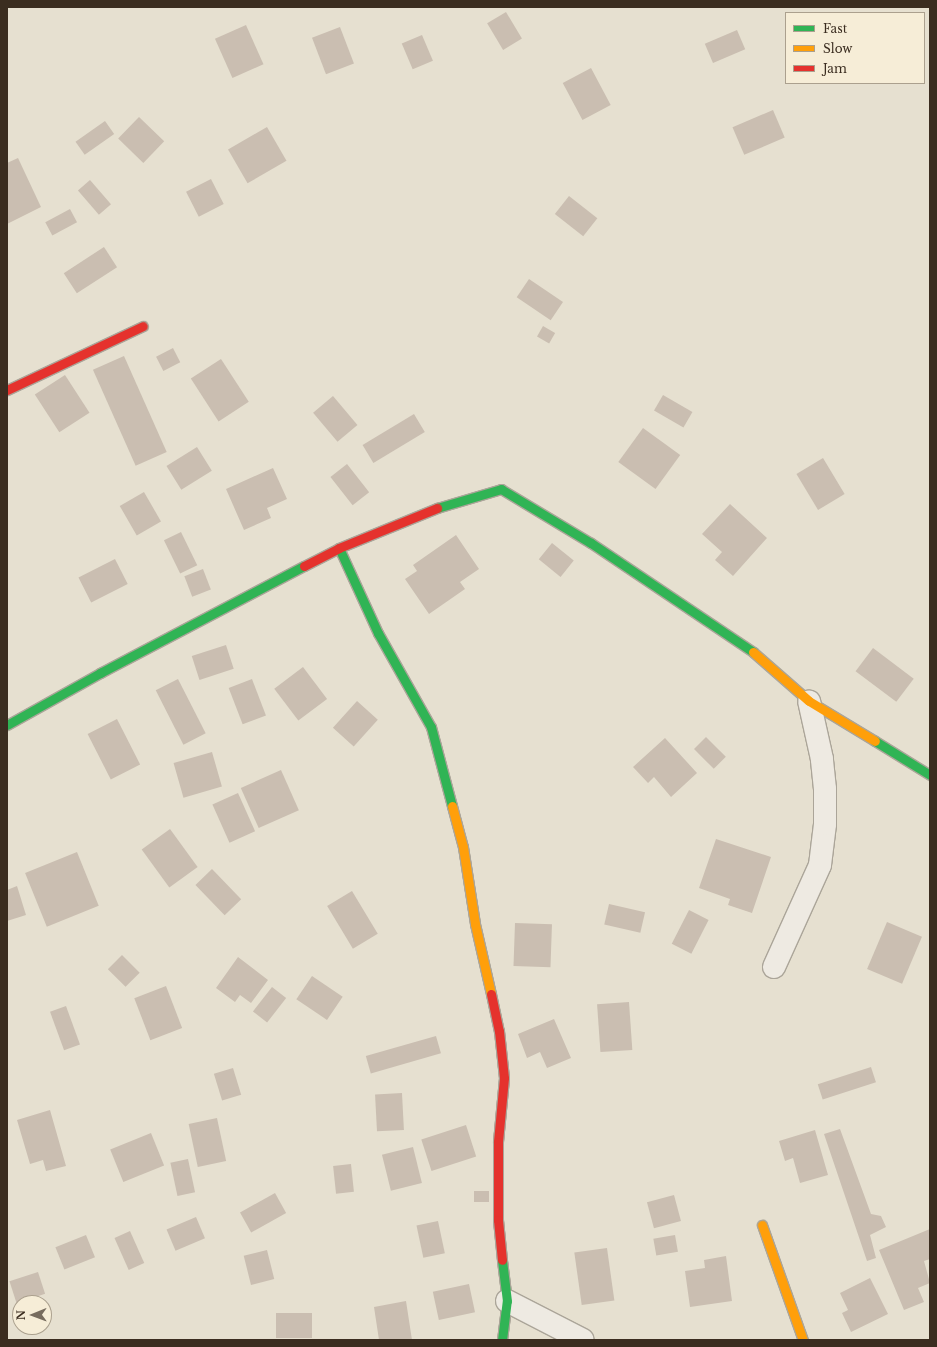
<!DOCTYPE html>
<style>
body{margin:0}
#map{position:relative;width:937px;height:1347px;overflow:hidden;background:#e6e0d0;font-family:"Libre Baskerville",serif}
div>[style]{position:absolute}
.building>*{inset:0;background:#cabeb1;transform-origin:0 0}
.roads{filter:drop-shadow(1px 0 #aba599) drop-shadow(-1px 0 #aba599) drop-shadow(0 1px #aba599) drop-shadow(0 -1px #aba599)}
.street>*{height:22px;margin:-11px;padding:0 11px;transform-origin:11px;border-radius:11px;background:#eeeae2}
.fast>*{height:9px;margin:-4.5px;padding:0 4.5px;transform-origin:4.5px;border-radius:4.5px;background:#30b455}
.slow>*{height:9px;margin:-4.5px;padding:0 4.5px;transform-origin:4.5px;border-radius:4.5px;background:#ff9f0a}
.jam>*{height:9px;margin:-4.5px;padding:0 4.5px;transform-origin:4.5px;border-radius:4.5px;background:#e5322d}
span{translate:-50% -50%;white-space:nowrap;text-align:center;line-height:1.15;-webkit-text-stroke:3.5px #f6edd7;paint-order:stroke}
.frame{position:absolute;inset:0;border:8px solid #3b2d20;pointer-events:none}
.legend{position:absolute;left:785px;top:12px;width:140px;height:72px;box-sizing:border-box;background:#f6edd7;border:1px solid #aba08e;margin:0;padding:5px 7px;list-style:none;font-size:12px;color:#3b2d20}
.legend li{display:flex;align-items:center;gap:8px;height:20px}
.legend b{width:20px;border:1px solid #aba08e}
.north{position:absolute;left:12px;top:1295px;width:40px;height:40px;box-sizing:border-box;background:#f6edd7;border:1px solid #aba08e;border-radius:50%;rotate:269deg;font-size:11px;font-weight:700;line-height:16px;text-align:center;color:#3b2d20}
.north::after{content:'';display:block;margin:auto;width:14px;height:18px;background:#776c5e;clip-path:polygon(50% 0,100% 100%,50% 72%,0 100%)}
</style>
<div id="map">
<div class="building">
<i style="left:506px;top:12px;width:31px;height:22px;rotate:59deg"></i>
<i style="left:246px;top:25px;width:43px;height:34px;rotate:66deg"></i>
<i style="left:340px;top:27px;width:39px;height:30px;rotate:69deg"></i>
<i style="left:737px;top:30px;width:21px;height:35px;rotate:67deg"></i>
<i style="left:422px;top:35px;width:28px;height:22px;rotate:67deg"></i>
<i style="left:591px;top:68px;width:42px;height:32px;rotate:62deg"></i>
<i style="left:773px;top:110px;width:30px;height:44px;rotate:67deg"></i>
<i style="left:139px;top:117px;width:35px;height:30px;rotate:44deg"></i>
<i style="left:105px;top:121px;width:16px;height:36px;rotate:55deg"></i>
<i style="left:267px;top:127px;width:39px;height:45px;rotate:60deg"></i>
<i style="clip-path:polygon(18px 158px,41px 207px,7px 224px,7px 163px)"></i>
<i style="left:211px;top:179px;width:28px;height:28px;rotate:63deg"></i>
<i style="left:90px;top:180px;width:32px;height:16px;rotate:49deg"></i>
<i style="left:569px;top:196px;width:36px;height:23px;rotate:38deg"></i>
<i style="left:70px;top:209px;width:15px;height:28px;rotate:62deg"></i>
<i style="left:104px;top:247px;width:24px;height:48px;rotate:57deg"></i>
<i style="left:529px;top:279px;width:41px;height:22px;rotate:34deg"></i>
<i style="left:543px;top:326px;width:14px;height:12px;rotate:30deg"></i>
<i style="left:173px;top:348px;width:16px;height:19px;rotate:63deg"></i>
<i style="left:124px;top:356px;width:105px;height:34px;rotate:66deg"></i>
<i style="left:221px;top:359px;width:51px;height:36px;rotate:57deg"></i>
<i style="left:65px;top:375px;width:45px;height:36px;rotate:57deg"></i>
<i style="left:663px;top:395px;width:34px;height:18px;rotate:30deg"></i>
<i style="left:333px;top:396px;width:38px;height:26px;rotate:50deg"></i>
<i style="left:414px;top:414px;width:21px;height:60px;rotate:59deg"></i>
<i style="left:643px;top:428px;width:46px;height:42px;rotate:36deg"></i>
<i style="left:197px;top:447px;width:28px;height:36px;rotate:58deg"></i>
<i style="left:823px;top:458px;width:42px;height:31px;rotate:59deg"></i>
<i style="left:347px;top:464px;width:36px;height:21px;rotate:52deg"></i>
<i style="clip-path:polygon(273px 468px,287px 499px,267px 508px,271px 518px,244px 530px,226px 489px)"></i>
<i style="left:144px;top:492px;width:34px;height:28px;rotate:60deg"></i>
<i style="clip-path:polygon(730px 504px,767px 538px,733px 576px,715px 560px,722px 552px,702px 534px)"></i>
<i style="left:181px;top:532px;width:37px;height:19px;rotate:64deg"></i>
<i style="clip-path:polygon(456px 535px,479px 569px,460px 582px,465px 589px,429px 614px,405px 579px,417px 571px,413px 565px)"></i>
<i style="left:552px;top:543px;width:28px;height:21px;rotate:39deg"></i>
<i style="left:115px;top:559px;width:28px;height:41px;rotate:63deg"></i>
<i style="left:203px;top:569px;width:22px;height:20px;rotate:69deg"></i>
<i style="left:226px;top:645px;width:25px;height:36px;rotate:72deg"></i>
<i style="left:873px;top:648px;width:51px;height:29px;rotate:37deg"></i>
<i style="left:303px;top:667px;width:40px;height:36px;rotate:53deg"></i>
<i style="left:178px;top:679px;width:61px;height:25px;rotate:63deg"></i>
<i style="left:252px;top:679px;width:39px;height:25px;rotate:69deg"></i>
<i style="left:357px;top:701px;width:28px;height:36px;rotate:42deg"></i>
<i style="left:117px;top:719px;width:51px;height:33px;rotate:63deg"></i>
<i style="left:706px;top:737px;width:28px;height:17px;rotate:45deg"></i>
<i style="clip-path:polygon(665px 738px,697px 773px,671px 797px,654px 777px,648px 783px,633px 767px)"></i>
<i style="left:212px;top:752px;width:36px;height:40px;rotate:74deg"></i>
<i style="left:281px;top:770px;width:44px;height:44px;rotate:66deg"></i>
<i style="left:238px;top:793px;width:42px;height:28px;rotate:66deg"></i>
<i style="left:170px;top:829px;width:47px;height:35px;rotate:54deg"></i>
<i style="clip-path:polygon(716px 839px,771px 857px,752px 913px,728px 905px,730px 899px,699px 888px)"></i>
<i style="left:77px;top:852px;width:58px;height:56px;rotate:68deg"></i>
<i style="left:212px;top:869px;width:42px;height:23px;rotate:46deg"></i>
<i style="clip-path:polygon(17px 886px,26px 915px,7px 921px,7px 890px)"></i>
<i style="left:352px;top:891px;width:50px;height:29px;rotate:59deg"></i>
<i style="left:609px;top:904px;width:37px;height:21px;rotate:13deg"></i>
<i style="left:689px;top:910px;width:22px;height:38px;rotate:27deg"></i>
<i style="left:887px;top:922px;width:38px;height:51px;rotate:23deg"></i>
<i style="left:515px;top:923px;width:37px;height:43px;rotate:2deg"></i>
<i style="left:122px;top:955px;width:25px;height:20px;rotate:45deg"></i>
<i style="clip-path:polygon(238px 957px,268px 980px,251px 1003px,240px 995px,235px 1002px,216px 988px)"></i>
<i style="left:312px;top:976px;width:37px;height:28px;rotate:34deg"></i>
<i style="left:166px;top:986px;width:45px;height:34px;rotate:69deg"></i>
<i style="left:272px;top:987px;width:18px;height:31px;rotate:38deg"></i>
<i style="left:629px;top:1002px;width:48px;height:32px;rotate:86deg"></i>
<i style="left:66px;top:1006px;width:41px;height:17px;rotate:70deg"></i>
<i style="clip-path:polygon(554px 1019px,571px 1058px,547px 1068px,540px 1052px,527px 1058px,518px 1034px)"></i>
<i style="left:436px;top:1036px;width:18px;height:73px;rotate:74deg"></i>
<i style="left:871px;top:1067px;width:16px;height:56px;rotate:72deg"></i>
<i style="left:233px;top:1068px;width:28px;height:20px;rotate:73deg"></i>
<i style="left:402px;top:1093px;width:37px;height:27px;rotate:87deg"></i>
<i style="clip-path:polygon(50px 1110px,66px 1166px,46px 1171px,43px 1160px,30px 1164px,17px 1120px)"></i>
<i style="left:217px;top:1118px;width:44px;height:29px;rotate:78deg"></i>
<i style="left:466px;top:1125px;width:33px;height:47px;rotate:72deg"></i>
<i style="clip-path:polygon(840px 1129px,871px 1214px,881px 1216px,886px 1227px,870px 1235px,876px 1258px,867px 1261px,824px 1134px)"></i>
<i style="clip-path:polygon(815px 1130px,828px 1175px,800px 1183px,793px 1158px,785px 1161px,779px 1141px)"></i>
<i style="left:151px;top:1133px;width:35px;height:44px;rotate:68deg"></i>
<i style="left:413px;top:1147px;width:37px;height:32px;rotate:76deg"></i>
<i style="left:188px;top:1159px;width:34px;height:18px;rotate:78deg"></i>
<i style="left:351px;top:1164px;width:28px;height:18px;rotate:84deg"></i>
<i style="left:489px;top:1191px;width:11px;height:15px;rotate:90deg"></i>
<i style="left:275px;top:1193px;width:23px;height:40px;rotate:61deg"></i>
<i style="left:674px;top:1195px;width:27px;height:28px;rotate:75deg"></i>
<i style="left:196px;top:1217px;width:23px;height:32px;rotate:67deg"></i>
<i style="left:438px;top:1221px;width:33px;height:22px;rotate:78deg"></i>
<i style="clip-path:polygon(930px 1229px,930px 1259px,924px 1261px,930px 1283px,918px 1288px,924px 1302px,904px 1310px,879px 1250px)"></i>
<i style="left:130px;top:1231px;width:35px;height:17px;rotate:66deg"></i>
<i style="left:86px;top:1235px;width:24px;height:33px;rotate:68deg"></i>
<i style="left:675px;top:1235px;width:17px;height:22px;rotate:80deg"></i>
<i style="left:607px;top:1248px;width:53px;height:33px;rotate:82deg"></i>
<i style="left:267px;top:1250px;width:30px;height:24px;rotate:76deg"></i>
<i style="clip-path:polygon(726px 1256px,732px 1301px,690px 1307px,685px 1271px,705px 1268px,704px 1260px)"></i>
<i style="left:38px;top:1272px;width:23px;height:30px;rotate:72deg"></i>
<i style="clip-path:polygon(870px 1278px,888px 1314px,851px 1332px,842px 1313px,848px 1310px,840px 1293px)"></i>
<i style="left:469px;top:1284px;width:29px;height:37px;rotate:78deg"></i>
<i style="clip-path:polygon(406px 1301px,412px 1340px,379px 1340px,374px 1307px)"></i>
<i style="left:276px;top:1313px;width:36px;height:25px"></i>
</div>
<div class="roads">
<div class="street">
<i style="left:774px;top:967px;width:112px;rotate:-65.7deg"></i>
<i style="left:820px;top:865px;width:41px;rotate:-83deg"></i>
<i style="left:825px;top:824px;width:35px;rotate:-90deg"></i>
<i style="left:825px;top:789px;width:30px;rotate:-96deg"></i>
<i style="left:822px;top:759px;width:59px;rotate:-102.6deg"></i>
<i style="left:507px;top:1301px;width:85px;rotate:27.2deg"></i>
</div>
<div class="fast">
<i style="left:437px;top:508px;width:67px;rotate:-16.5deg"></i>
<i style="left:501px;top:489px;width:105px;rotate:31deg"></i>
<i style="left:591px;top:543px;width:195px;rotate:33.9deg"></i>
<i style="left:339px;top:548px;width:94px;rotate:65.4deg"></i>
<i style="left:378px;top:633px;width:108px;rotate:60.6deg"></i>
<i style="left:431px;top:727px;width:82px;rotate:75.1deg"></i>
<i style="left:7px;top:725px;width:107px;rotate:-29.2deg"></i>
<i style="left:100px;top:673px;width:230px;rotate:-27.7deg"></i>
<i style="left:875px;top:741px;width:65px;rotate:31.7deg"></i>
<i style="left:502px;top:1340px;width:39px;rotate:-83deg"></i>
<i style="left:507px;top:1301px;width:41px;rotate:-97deg"></i>
</div>
<div class="slow">
<i style="left:753px;top:652px;width:74px;rotate:41.2deg"></i>
<i style="left:809px;top:701px;width:77px;rotate:31.2deg"></i>
<i style="left:452px;top:806px;width:42px;rotate:75deg"></i>
<i style="left:463px;top:847px;width:78px;rotate:81.1deg"></i>
<i style="left:475px;top:924px;width:72px;rotate:77.1deg"></i>
<i style="left:762px;top:1225px;width:122px;rotate:70.4deg"></i>
</div>
<div class="jam">
<i style="left:7px;top:390px;width:150px;rotate:-25.2deg"></i>
<i style="left:304px;top:566px;width:39px;rotate:-27deg"></i>
<i style="left:339px;top:548px;width:106px;rotate:-22.2deg"></i>
<i style="left:491px;top:994px;width:38px;rotate:78deg"></i>
<i style="left:499px;top:1031px;width:47px;rotate:83.9deg"></i>
<i style="left:504px;top:1078px;width:64px;rotate:95.4deg"></i>
<i style="left:498px;top:1142px;width:78px;rotate:90deg"></i>
<i style="left:498px;top:1220px;width:40px;rotate:84.3deg"></i>
</div>
</div>
<div class="frame"></div>
<ul class="legend">
<li><b style="height:5px;background:#30b455"></b>Fast</li>
<li><b style="height:5px;background:#ff9f0a"></b>Slow</li>
<li><b style="height:5px;background:#e5322d"></b>Jam</li>
</ul>
<div class="north">N</div>
</div>
